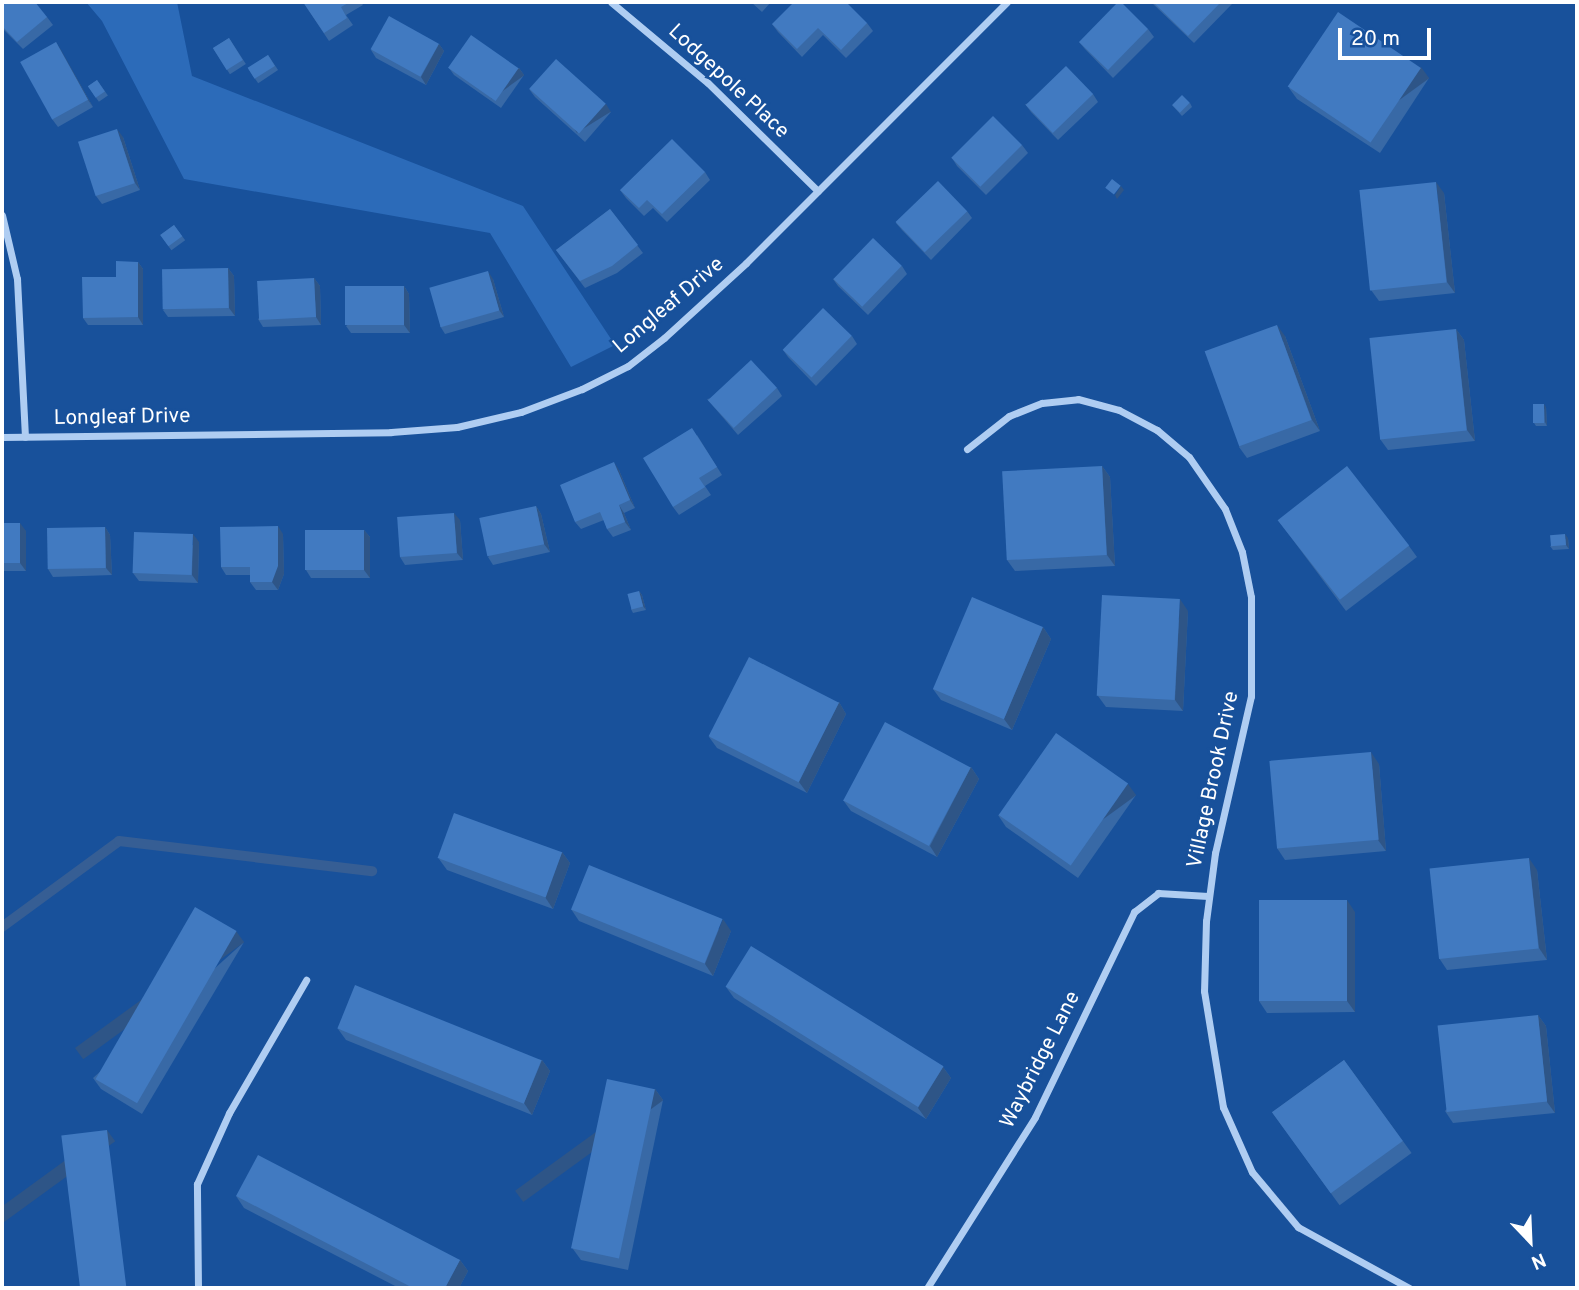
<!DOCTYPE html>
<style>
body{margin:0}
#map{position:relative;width:1579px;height:1290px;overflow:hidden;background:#18519b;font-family:Overpass,sans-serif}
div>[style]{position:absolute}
.green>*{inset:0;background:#2c6bb9}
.stream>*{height:10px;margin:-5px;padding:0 5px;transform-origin:5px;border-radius:5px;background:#365e94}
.minor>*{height:7px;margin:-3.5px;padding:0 3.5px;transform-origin:3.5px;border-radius:3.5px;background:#afcdf2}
.wall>*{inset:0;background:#3869a6;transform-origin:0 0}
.shaded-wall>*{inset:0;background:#2e5587;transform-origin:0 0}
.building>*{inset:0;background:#417ac1;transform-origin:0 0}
span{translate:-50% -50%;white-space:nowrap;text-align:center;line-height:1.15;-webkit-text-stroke:5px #18519b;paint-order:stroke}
.street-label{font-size:21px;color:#fff}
.frame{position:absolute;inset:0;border:4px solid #fff;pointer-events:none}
.north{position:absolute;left:1495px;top:1206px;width:70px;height:70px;-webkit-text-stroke:5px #18519b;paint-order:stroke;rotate:157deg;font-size:19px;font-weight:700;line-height:28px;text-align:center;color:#fff}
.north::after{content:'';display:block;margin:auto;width:24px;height:32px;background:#fff;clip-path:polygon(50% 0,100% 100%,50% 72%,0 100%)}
.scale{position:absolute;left:1338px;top:28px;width:93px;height:32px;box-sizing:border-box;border:4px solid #fff;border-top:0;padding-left:9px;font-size:21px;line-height:24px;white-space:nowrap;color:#fff;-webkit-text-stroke:5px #18519b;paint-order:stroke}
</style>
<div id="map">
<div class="green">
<i style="clip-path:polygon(86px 2px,177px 2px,192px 76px,523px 206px,615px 345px,571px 367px,490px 233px,184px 179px,102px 21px)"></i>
</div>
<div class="stream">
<i style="left:2px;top:927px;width:145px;rotate:-36.3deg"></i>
<i style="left:119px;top:841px;width:255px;rotate:6.8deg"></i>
</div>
<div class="minor">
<i style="left:611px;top:2px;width:126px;rotate:39.9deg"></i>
<i style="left:708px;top:83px;width:154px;rotate:44.5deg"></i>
<i style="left:2px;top:215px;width:66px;rotate:76.8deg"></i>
<i style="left:17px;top:279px;width:158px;rotate:87.1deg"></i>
<i style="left:2px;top:437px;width:389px;rotate:-0.7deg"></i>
<i style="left:391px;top:432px;width:66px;rotate:-4.3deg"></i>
<i style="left:457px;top:427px;width:66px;rotate:-13.2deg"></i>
<i style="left:521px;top:412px;width:65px;rotate:-20.7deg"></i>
<i style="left:582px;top:389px;width:51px;rotate:-26.6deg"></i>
<i style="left:628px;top:366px;width:46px;rotate:-37.9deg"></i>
<i style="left:664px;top:338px;width:111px;rotate:-42.4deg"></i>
<i style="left:746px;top:263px;width:369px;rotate:-45deg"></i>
<i style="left:967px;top:449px;width:53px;rotate:-38.2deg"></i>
<i style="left:1009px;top:416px;width:35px;rotate:-22deg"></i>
<i style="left:1042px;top:403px;width:36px;rotate:-6deg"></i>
<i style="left:1078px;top:399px;width:42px;rotate:15deg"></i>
<i style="left:1119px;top:410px;width:43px;rotate:27.8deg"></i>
<i style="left:1157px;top:430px;width:42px;rotate:40.2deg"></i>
<i style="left:1189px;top:457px;width:63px;rotate:55.3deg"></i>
<i style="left:1225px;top:509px;width:46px;rotate:68.4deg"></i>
<i style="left:1242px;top:552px;width:46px;rotate:78.7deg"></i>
<i style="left:1251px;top:597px;width:99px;rotate:90deg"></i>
<i style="left:1251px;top:696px;width:161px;rotate:102.9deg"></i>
<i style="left:1215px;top:853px;width:69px;rotate:97.5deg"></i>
<i style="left:1206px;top:921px;width:70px;rotate:91.6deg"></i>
<i style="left:1204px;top:991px;width:118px;rotate:80.7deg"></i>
<i style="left:1223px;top:1107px;width:71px;rotate:66deg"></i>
<i style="left:1252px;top:1172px;width:72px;rotate:50.1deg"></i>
<i style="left:1298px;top:1227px;width:127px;rotate:28.8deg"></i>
<i style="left:198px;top:1288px;width:104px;rotate:-90.6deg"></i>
<i style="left:197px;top:1184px;width:78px;rotate:-65.7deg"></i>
<i style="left:229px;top:1113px;width:154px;rotate:-59.9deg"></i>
<i style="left:927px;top:1288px;width:202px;rotate:-57.7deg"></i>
<i style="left:1035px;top:1117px;width:228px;rotate:-64.2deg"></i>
<i style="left:1134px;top:912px;width:31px;rotate:-38deg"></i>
<i style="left:1158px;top:893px;width:50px;rotate:3.4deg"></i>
</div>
<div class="wall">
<i style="clip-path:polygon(2px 2px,47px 17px,53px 25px,23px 49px,2px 28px)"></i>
<i style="clip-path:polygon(303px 2px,361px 2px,363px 5px,346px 15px,353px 25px,329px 41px)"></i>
<i style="clip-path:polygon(751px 2px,771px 2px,762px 12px)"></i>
<i style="clip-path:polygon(1151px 2px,1233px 2px,1233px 3px,1194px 43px)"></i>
<i style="clip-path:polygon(867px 23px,873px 31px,846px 58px,823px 35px,802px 57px,778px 32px,772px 24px)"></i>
<i style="clip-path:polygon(1148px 29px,1154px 37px,1113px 78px,1085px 49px,1079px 42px)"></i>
<i style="left:229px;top:38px;width:31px;height:19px;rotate:57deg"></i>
<i style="clip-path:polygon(56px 42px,93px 107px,58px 127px,52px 119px)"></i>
<i style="clip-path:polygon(439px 44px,444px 51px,426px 85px,376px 58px,371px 50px)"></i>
<i style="left:268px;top:55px;width:18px;height:24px;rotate:56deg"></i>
<i style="clip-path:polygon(449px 68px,519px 68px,524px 75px,501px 108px,454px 75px)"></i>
<i style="clip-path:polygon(1429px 78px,1380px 153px,1297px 99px,1289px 88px)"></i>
<i style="left:97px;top:80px;width:19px;height:11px;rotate:55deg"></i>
<i style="clip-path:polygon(529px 89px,611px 112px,585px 142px,535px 97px)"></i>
<i style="clip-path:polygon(1093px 94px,1098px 102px,1058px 140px,1031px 112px,1025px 104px)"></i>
<i style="clip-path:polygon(1190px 103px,1192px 107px,1182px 116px,1172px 105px)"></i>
<i style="clip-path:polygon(123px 137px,140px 190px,102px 204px,96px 196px)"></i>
<i style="clip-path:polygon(1022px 145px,1028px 153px,986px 195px,957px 166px,952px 158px)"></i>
<i style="clip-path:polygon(705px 172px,710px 180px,667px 222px,653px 208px,644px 216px,626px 198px,620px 190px)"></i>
<i style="clip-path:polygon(1444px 193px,1455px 293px,1379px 301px,1371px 290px)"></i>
<i style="clip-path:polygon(610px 209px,643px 253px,617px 273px,585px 288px,556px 250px)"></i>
<i style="clip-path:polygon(967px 211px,972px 218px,931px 260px,902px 230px,896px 223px)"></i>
<i style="left:174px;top:225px;width:19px;height:17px;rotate:54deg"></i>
<i style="clip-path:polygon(138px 262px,143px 269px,143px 325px,88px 325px,83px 318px,116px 277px)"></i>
<i style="clip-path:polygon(902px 266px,907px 274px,868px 315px,838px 286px,833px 279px)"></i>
<i style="clip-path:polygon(228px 268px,234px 276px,235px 316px,168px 317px,163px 310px)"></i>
<i style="clip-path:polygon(314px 278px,320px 286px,321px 325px,263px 327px,258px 319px)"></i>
<i style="clip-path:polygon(493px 279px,504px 317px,445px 334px,440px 326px)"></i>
<i style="clip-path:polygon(404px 286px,409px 294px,410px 333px,351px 333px,346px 326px)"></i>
<i style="clip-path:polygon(1456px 329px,1464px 340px,1475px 441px,1388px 450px,1380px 439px)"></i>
<i style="clip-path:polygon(852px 336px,857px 344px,816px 386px,788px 357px,783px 350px)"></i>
<i style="clip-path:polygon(1285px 336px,1320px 431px,1247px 458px,1239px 447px)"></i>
<i style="clip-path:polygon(777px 388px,782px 396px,738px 435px,707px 399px)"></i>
<i style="clip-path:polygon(1546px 407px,1547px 426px,1536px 426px,1534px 423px)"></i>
<i style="clip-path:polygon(697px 435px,722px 475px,705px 486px,711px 495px,679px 515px,673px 507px)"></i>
<i style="clip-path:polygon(1102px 466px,1110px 477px,1115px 566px,1015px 571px,1007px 560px)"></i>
<i style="clip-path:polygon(619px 470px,635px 508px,624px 513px,631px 530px,613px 537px,607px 529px,604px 520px,581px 529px,575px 522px)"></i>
<i style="clip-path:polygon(536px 506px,541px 514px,550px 552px,493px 565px,488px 557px)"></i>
<i style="clip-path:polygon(460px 520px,463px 560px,405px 565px,400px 557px)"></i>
<i style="clip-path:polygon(1278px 520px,1409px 546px,1417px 557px,1346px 611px)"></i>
<i style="clip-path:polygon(2px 523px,26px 531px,26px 571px,2px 571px)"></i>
<i style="clip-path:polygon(105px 527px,110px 535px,112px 575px,53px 577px,48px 569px)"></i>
<i style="clip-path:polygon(364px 530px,370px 537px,370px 578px,311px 578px,306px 570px)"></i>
<i style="clip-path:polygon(283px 534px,284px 574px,278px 590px,256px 590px,250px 582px,250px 575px,226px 575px,221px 567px)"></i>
<i style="clip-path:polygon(1568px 538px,1569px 549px,1553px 550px,1550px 546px)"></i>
<i style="clip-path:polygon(199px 542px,198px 583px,139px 581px,133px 573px)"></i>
<i style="clip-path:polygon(639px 591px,642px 595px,646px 610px,633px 613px,631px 609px)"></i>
<i style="clip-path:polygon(1188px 611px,1183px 711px,1106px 707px,1098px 696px)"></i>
<i style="clip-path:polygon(1043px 627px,1051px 639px,1012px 730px,941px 700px,933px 689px)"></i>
<i style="clip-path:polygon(839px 702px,846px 714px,807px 793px,717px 748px,709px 737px)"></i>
<i style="clip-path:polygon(1379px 764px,1386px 851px,1285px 860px,1277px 848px)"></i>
<i style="clip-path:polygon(971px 767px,979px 779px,937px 857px,851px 811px,843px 800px)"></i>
<i style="clip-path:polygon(1136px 795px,1078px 878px,1006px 827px,998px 815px)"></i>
<i style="clip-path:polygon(562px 852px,570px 863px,553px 909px,447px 870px,439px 859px)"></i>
<i style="clip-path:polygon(1537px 870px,1547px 960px,1447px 970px,1439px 958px)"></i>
<i style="clip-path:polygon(571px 909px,731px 931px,713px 976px,579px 921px)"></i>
<i style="clip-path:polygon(1355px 912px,1355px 1012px,1267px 1013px,1259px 1001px)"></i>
<i style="clip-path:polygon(244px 942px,142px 1114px,101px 1089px,93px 1078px)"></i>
<i style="clip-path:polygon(726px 987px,943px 1067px,951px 1078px,926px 1119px,734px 998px)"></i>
<i style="clip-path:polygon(1538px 1015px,1546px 1026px,1555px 1113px,1453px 1123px,1445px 1111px)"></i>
<i style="clip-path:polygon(338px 1029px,542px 1060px,550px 1071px,532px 1115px,346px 1040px)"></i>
<i style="left:1344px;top:1060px;width:115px;height:89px;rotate:54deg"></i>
<i style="clip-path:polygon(655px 1089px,663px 1100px,628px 1270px,581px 1260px,573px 1249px)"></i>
<i style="clip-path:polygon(236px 1196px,460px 1260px,468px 1271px,459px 1288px,399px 1288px,244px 1208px)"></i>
</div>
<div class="shaded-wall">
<i style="clip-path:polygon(56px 42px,61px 50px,93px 107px,88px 100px)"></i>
<i style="clip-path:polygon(439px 44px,444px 51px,426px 85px,421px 77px)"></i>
<i style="left:1421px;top:67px;width:14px;height:90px;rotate:54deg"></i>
<i style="left:519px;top:68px;width:9px;height:40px;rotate:54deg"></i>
<i style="left:606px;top:104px;width:9px;height:40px;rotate:58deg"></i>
<i style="clip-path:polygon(117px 129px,123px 137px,140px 190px,135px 183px)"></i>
<i style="clip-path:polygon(1436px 182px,1444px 193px,1455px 293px,1447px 282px)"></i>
<i style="clip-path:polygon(1121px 186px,1124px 190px,1117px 199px,1115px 195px)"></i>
<i style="clip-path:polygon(138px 262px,143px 269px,143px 325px,138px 317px)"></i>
<i style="clip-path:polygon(228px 268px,234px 276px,235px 316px,229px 308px)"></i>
<i style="clip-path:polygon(488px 271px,493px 279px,504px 317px,499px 310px)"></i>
<i style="clip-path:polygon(314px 278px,320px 286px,321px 325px,316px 317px)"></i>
<i style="clip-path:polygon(404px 286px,409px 294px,410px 333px,404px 325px)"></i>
<i style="clip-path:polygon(1277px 325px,1285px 336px,1320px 431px,1312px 420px)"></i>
<i style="clip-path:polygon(1456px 329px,1464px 340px,1475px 441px,1467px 430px)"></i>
<i style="clip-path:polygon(1544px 404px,1546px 407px,1547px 426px,1545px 422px)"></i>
<i style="clip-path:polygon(614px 462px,619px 470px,635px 508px,630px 500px)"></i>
<i style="clip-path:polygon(1102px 466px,1110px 477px,1115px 566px,1107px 555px)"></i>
<i style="clip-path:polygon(619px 505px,624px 513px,631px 530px,625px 522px)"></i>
<i style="clip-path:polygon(536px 506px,541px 514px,550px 552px,544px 544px)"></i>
<i style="clip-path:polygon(454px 513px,460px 520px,463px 560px,457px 553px)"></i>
<i style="clip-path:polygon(20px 523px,26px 531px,26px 571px,20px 563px)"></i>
<i style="clip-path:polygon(278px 526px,283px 534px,284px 574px,278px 590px,272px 582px)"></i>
<i style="clip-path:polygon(105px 527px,110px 535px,112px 575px,106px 568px)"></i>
<i style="clip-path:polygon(364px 530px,370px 537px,370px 578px,364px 570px)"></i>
<i style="clip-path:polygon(193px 534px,199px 542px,198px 583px,192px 575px)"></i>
<i style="clip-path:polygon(1565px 534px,1568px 538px,1569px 549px,1566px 545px)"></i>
<i style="clip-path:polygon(639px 591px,642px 595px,646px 610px,643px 606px)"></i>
<i style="clip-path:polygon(1180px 599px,1188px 611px,1183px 711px,1175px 700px)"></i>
<i style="clip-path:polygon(1043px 627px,1051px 639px,1012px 730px,1004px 719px)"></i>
<i style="clip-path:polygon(839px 702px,846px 714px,807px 793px,799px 782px)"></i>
<i style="clip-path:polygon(1371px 752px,1379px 764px,1386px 851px,1378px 840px)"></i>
<i style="clip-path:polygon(971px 767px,979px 779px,937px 857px,930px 846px)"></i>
<i style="left:1128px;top:784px;width:14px;height:100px;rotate:54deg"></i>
<i style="clip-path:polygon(562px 852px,570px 863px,553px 909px,545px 897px)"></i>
<i style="clip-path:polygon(1529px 858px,1537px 870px,1547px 960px,1539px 948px)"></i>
<i style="clip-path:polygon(1347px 900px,1355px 912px,1355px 1012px,1347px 1001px)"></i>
<i style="clip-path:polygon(723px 919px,731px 931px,713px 976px,705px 964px)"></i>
<i style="left:236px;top:931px;width:14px;height:199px;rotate:54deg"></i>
<i style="clip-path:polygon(1538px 1015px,1546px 1026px,1555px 1113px,1547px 1102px)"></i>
<i style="clip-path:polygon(542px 1060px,550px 1071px,532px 1115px,524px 1103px)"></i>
<i style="clip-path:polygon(943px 1067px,951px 1078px,926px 1119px,918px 1108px)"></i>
<i style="left:655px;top:1089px;width:14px;height:173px;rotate:54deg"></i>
<i style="left:107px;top:1130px;width:14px;height:159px;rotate:54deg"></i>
<i style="clip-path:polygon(460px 1260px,468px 1271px,459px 1288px,445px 1288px)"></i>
</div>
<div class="building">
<i style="clip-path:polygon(2px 2px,35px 2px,47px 17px,17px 42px,2px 26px)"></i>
<i style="clip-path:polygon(303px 2px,350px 2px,341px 7px,347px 18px,324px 33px)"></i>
<i style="clip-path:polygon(794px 2px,846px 2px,867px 23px,841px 50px,818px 28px,797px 49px,772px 24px)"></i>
<i style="clip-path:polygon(1118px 2px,1121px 2px,1148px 29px,1108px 70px,1079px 42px)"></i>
<i style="clip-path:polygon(1153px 2px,1221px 2px,1188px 36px)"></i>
<i style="left:1338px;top:12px;width:100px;height:90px;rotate:34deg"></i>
<i style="left:389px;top:16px;width:57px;height:38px;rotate:29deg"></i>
<i style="left:471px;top:35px;width:58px;height:40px;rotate:35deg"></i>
<i style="left:229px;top:38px;width:26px;height:19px;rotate:58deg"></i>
<i style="left:56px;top:42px;width:66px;height:41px;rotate:61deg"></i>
<i style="left:268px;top:55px;width:13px;height:24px;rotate:58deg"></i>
<i style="left:556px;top:59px;width:67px;height:40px;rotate:42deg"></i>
<i style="left:1066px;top:66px;width:39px;height:56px;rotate:46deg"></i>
<i style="left:97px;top:80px;width:14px;height:11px;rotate:56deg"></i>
<i style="left:1182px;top:95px;width:11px;height:14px;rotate:45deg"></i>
<i style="left:993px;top:116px;width:41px;height:59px;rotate:45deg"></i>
<i style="left:117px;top:129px;width:57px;height:41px;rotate:72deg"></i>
<i style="clip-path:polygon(672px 139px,705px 172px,662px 214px,647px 200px,639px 208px,620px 190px)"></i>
<i style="left:1112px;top:179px;width:11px;height:11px;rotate:38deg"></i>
<i style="left:938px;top:181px;width:42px;height:59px;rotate:46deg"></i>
<i style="left:1436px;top:182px;width:101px;height:77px;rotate:84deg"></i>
<i style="clip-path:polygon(610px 209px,638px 245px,612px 266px,580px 281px,556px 250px)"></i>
<i style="left:174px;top:225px;width:14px;height:17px;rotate:54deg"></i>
<i style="left:873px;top:238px;width:40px;height:57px;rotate:44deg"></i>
<i style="clip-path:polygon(116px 261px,138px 262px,138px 317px,83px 318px,82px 277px,116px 277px)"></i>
<i style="left:228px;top:268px;width:40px;height:66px;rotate:89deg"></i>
<i style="left:488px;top:271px;width:41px;height:61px;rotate:74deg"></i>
<i style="left:314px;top:278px;width:39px;height:57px;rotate:87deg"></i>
<i style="left:404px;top:286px;width:39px;height:59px;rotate:90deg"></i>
<i style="left:823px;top:308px;width:40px;height:58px;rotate:44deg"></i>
<i style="left:1277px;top:325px;width:101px;height:77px;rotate:70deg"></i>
<i style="left:1456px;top:329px;width:102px;height:87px;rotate:84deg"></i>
<i style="left:751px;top:360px;width:38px;height:59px;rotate:47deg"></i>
<i style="left:1533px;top:404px;width:11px;height:19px"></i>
<i style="clip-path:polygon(692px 428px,717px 467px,699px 478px,705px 487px,673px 507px,643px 458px)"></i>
<i style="clip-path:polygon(614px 462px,630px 500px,619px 505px,625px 522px,607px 529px,600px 512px,575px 522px,560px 485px)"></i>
<i style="left:1102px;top:466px;width:89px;height:100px;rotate:87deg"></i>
<i style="left:1347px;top:466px;width:101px;height:88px;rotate:52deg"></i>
<i style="left:536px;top:506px;width:39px;height:58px;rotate:78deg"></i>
<i style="left:454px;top:513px;width:40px;height:57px;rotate:86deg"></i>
<i style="left:2px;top:523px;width:18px;height:40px"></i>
<i style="clip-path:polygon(278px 526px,278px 566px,272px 582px,250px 582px,250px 567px,221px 567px,220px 527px)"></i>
<i style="left:105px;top:527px;width:41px;height:58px;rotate:89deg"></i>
<i style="left:305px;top:530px;width:59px;height:40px"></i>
<i style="left:134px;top:532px;width:59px;height:41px;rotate:2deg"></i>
<i style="left:1565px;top:534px;width:11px;height:15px;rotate:85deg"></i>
<i style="left:639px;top:591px;width:16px;height:12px;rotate:75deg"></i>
<i style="left:1102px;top:595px;width:78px;height:101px;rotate:3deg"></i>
<i style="left:972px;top:597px;width:77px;height:100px;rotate:23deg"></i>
<i style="left:749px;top:657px;width:101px;height:89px;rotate:27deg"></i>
<i style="left:885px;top:722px;width:97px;height:89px;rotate:28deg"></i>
<i style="left:1056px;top:733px;width:88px;height:100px;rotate:35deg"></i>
<i style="left:1371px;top:752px;width:88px;height:102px;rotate:85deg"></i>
<i style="left:454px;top:813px;width:115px;height:48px;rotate:20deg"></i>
<i style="left:1529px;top:858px;width:91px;height:100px;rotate:84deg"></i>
<i style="left:589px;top:865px;width:144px;height:48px;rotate:22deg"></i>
<i style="left:1259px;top:900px;width:88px;height:101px"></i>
<i style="left:195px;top:907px;width:48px;height:199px;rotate:30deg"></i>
<i style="left:751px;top:946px;width:227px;height:48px;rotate:32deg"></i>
<i style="left:355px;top:985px;width:201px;height:47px;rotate:22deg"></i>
<i style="left:1538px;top:1015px;width:87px;height:101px;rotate:84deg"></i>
<i style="left:1344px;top:1060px;width:100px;height:89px;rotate:54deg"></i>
<i style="left:607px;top:1079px;width:49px;height:173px;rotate:12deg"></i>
<i style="left:107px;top:1130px;width:159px;height:46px;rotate:83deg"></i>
<i style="clip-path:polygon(258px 1155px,460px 1260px,445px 1288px,413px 1288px,236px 1196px)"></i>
</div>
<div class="street-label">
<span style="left:728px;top:82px;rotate:43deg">Lodgepole Place</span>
<span style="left:669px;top:306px;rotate:-40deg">Longleaf Drive</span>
<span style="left:122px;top:418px;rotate:-1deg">Longleaf Drive</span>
<span style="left:1214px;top:780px;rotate:-78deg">Village Brook Drive</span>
<span style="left:1041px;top:1060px;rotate:-63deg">Waybridge Lane</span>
</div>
<div class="frame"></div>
<div class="north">N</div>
<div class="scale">20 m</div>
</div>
